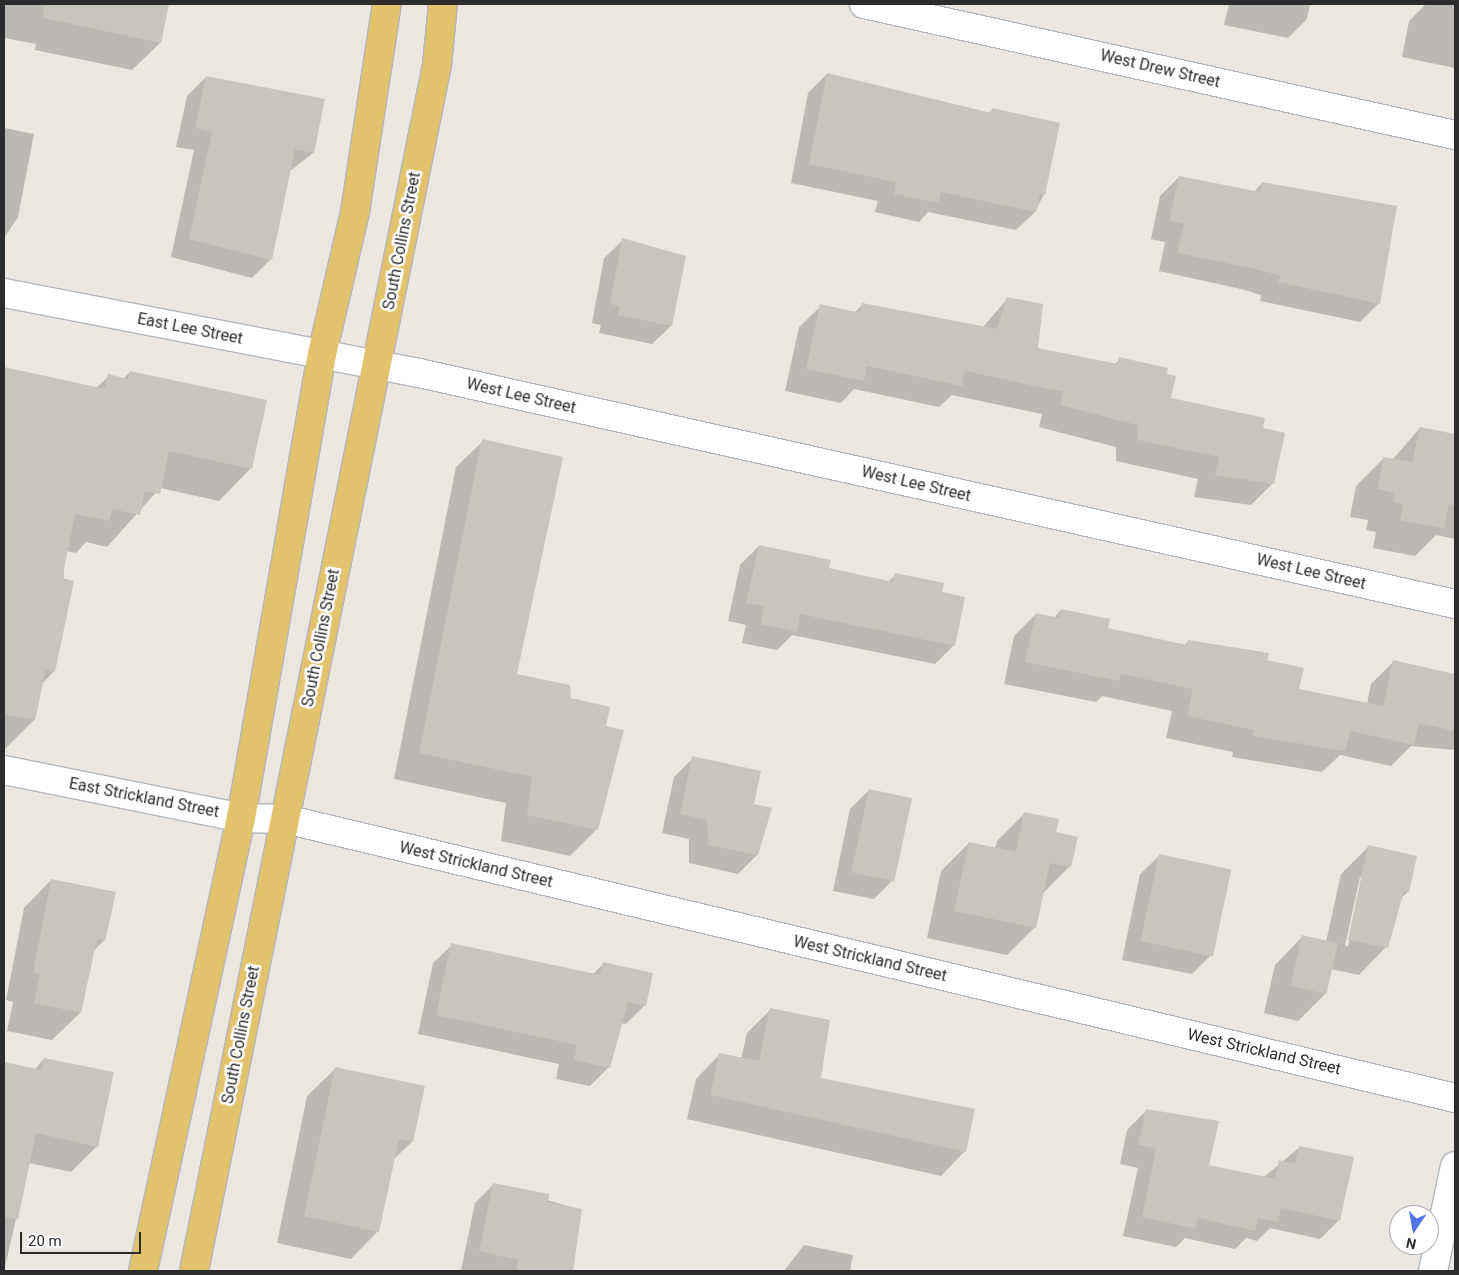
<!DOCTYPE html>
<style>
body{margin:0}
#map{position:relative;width:1459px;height:1275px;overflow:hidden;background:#ece6e0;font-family:Roboto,sans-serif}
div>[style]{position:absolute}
.shadow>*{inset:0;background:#0003}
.building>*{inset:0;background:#c8c4be;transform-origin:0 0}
.roads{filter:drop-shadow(1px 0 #b3b6be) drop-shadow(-1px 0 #b3b6be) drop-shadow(0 1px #b3b6be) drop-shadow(0 -1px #b3b6be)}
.minor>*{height:28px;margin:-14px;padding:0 14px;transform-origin:14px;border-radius:14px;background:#fff}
.major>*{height:28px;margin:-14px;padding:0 14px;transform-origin:14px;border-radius:14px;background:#e3c26e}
span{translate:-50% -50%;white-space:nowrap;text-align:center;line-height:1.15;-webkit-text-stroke:5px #fff;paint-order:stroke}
.street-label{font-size:16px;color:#2c2c2c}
.frame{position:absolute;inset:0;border:5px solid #2c2c2c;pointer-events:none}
.north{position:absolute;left:1389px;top:1205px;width:50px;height:50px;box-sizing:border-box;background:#fff;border:1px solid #ababab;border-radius:50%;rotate:192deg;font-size:14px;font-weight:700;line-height:20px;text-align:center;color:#2c2c2c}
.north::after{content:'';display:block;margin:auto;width:18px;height:22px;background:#5174e8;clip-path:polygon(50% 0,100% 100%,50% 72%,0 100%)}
.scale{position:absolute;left:20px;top:1232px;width:121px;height:22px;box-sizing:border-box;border:2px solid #2c2c2c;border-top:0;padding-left:6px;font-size:15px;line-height:18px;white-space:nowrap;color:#2c2c2c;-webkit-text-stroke:4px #fff;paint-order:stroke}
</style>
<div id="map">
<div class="shadow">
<i style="clip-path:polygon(4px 4px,168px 4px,160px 43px,132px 70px,35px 50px,36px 44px,4px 38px)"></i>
<i style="clip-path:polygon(1229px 4px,1310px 4px,1307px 19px,1288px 38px,1224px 25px)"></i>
<i style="clip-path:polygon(1426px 4px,1455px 4px,1455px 68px,1402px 57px,1409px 21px)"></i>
<i style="clip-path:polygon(827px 74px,989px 113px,992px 110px,1044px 194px,1035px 212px,1016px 230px,928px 212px,919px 222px,875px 212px,878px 201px,791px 183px,808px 93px)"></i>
<i style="clip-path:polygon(206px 77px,324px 100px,313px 153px,290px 171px,271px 259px,252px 278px,171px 257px,194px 150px,176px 147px,187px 96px)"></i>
<i style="clip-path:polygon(4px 128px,34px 134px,18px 217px,4px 238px)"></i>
<i style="clip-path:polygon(1179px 177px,1254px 192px,1262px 183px,1379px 303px,1360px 322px,1260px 301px,1261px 295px,1241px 289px,1159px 271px,1165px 242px,1151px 239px,1160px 196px)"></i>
<i style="clip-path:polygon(623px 240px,671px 326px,652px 344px,599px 333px,601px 325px,592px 323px,604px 258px)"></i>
<i style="clip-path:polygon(1008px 298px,1037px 349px,1114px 365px,1120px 359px,1165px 375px,1170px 399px,1262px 429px,1273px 483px,1251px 505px,1194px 497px,1198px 479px,1116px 461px,1116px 447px,1039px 427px,1042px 414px,952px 395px,939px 407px,854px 389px,841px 403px,785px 391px,799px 327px,821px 306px,854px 313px,862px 305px,983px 327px)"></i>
<i style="clip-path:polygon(4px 369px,96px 388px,109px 376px,123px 379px,130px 372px,251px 468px,219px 501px,160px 488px,107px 547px,86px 542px,76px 553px,66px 551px,54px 671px,42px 684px,34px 720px,4px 750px)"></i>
<i style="clip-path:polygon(1420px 428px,1455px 435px,1455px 539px,1436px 535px,1415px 556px,1373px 548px,1376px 532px,1366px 530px,1368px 520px,1350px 517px,1356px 486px,1384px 458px,1392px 460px)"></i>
<i style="clip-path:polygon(483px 441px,515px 675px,570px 699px,605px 727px,596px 830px,570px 856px,501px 841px,506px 803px,394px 779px,456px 467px)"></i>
<i style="clip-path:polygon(759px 546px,828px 569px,888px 582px,895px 575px,941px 593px,954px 645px,935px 664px,792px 635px,777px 650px,742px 643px,746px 625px,728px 621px,740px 565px)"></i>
<i style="clip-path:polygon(1061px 610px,1106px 629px,1184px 646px,1189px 641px,1266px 661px,1298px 690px,1367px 704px,1371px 684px,1393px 662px,1455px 678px,1455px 750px,1411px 746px,1391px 766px,1340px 755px,1322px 772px,1232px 757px,1233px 752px,1166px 738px,1172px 711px,1102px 696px,1096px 702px,1004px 684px,1014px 636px,1036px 614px,1054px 618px)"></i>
<i style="clip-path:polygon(693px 758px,753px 805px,757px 855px,738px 874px,689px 863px,689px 839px,662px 833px,674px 777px)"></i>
<i style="clip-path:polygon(869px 790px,893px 880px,874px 899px,833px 891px,850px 809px)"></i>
<i style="clip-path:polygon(1025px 813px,1055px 833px,1070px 866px,1042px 894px,1035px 927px,1007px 955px,927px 938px,941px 871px,969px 843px,995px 849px,997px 841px)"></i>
<i style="clip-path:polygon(evenodd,1368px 847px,1408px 892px,1400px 899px,1386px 947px,1359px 975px,1331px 969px,1326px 993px,1298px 1021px,1264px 1013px,1275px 965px,1302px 937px,1326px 942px,1341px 874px,1368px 847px,1360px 877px,1363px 877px,1348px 946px,1345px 946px,1360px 877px)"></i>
<i style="clip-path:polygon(1159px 856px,1211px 955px,1192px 974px,1122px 960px,1140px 874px)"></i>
<i style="clip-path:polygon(51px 880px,104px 940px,93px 952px,80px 1013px,52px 1040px,7px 1031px,13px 1002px,6px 1000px,24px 908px)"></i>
<i style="clip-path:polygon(452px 945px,593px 974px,603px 964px,645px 1005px,626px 1024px,621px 1023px,609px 1067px,590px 1086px,556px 1079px,559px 1064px,418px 1034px,433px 963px)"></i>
<i style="clip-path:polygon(771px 1009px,820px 1079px,965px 1151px,941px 1176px,687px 1119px,696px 1079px,720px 1054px,741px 1059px,747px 1033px)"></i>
<i style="clip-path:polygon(44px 1059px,97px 1146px,71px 1172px,29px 1163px,4px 1271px,4px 1063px,34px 1070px)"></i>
<i style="clip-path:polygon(335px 1069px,412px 1142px,393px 1160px,378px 1231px,351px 1259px,277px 1243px,307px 1096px)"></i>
<i style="clip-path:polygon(1146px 1111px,1208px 1166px,1264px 1177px,1300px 1147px,1339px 1220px,1320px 1239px,1270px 1228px,1257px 1241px,1246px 1238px,1235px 1249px,1185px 1238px,1176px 1247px,1123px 1236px,1138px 1168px,1120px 1164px,1127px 1130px)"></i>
<i style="clip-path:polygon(494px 1184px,581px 1210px,568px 1271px,461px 1270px,475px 1203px)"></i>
<i style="clip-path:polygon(804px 1245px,853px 1255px,850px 1270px,856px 1271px,784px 1271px)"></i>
</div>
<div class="building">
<i style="clip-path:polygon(44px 4px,169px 4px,161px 43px,43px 18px)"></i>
<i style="clip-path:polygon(827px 73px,991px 113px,992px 108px,1060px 123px,1045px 195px,1040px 194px,1036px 212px,941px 192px,939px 203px,894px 194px,896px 182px,809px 164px)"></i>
<i style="clip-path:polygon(206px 76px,325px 99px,314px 153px,295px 149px,272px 260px,189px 239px,212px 132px,195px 128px)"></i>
<i style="clip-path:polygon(1179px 176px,1260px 192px,1262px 182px,1397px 206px,1380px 304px,1278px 282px,1280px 276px,1260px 270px,1177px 253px,1184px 224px,1169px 221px)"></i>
<i style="clip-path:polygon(622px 238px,686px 256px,672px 326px,618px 315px,619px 306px,610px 304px)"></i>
<i style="clip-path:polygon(1007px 297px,1043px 304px,1038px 348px,1118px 364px,1119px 357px,1168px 368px,1167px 374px,1176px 376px,1171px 398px,1265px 418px,1263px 428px,1285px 433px,1274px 484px,1215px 475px,1219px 457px,1138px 440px,1137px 425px,1060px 405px,1063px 392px,965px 371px,962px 386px,867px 366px,864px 381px,806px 369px,820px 304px,860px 313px,862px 303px,997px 329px)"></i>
<i style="clip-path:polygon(4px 367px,105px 389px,108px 374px,128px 379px,130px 371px,267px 400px,252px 469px,169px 451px,160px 494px,145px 491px,140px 515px,112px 509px,109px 521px,75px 514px,62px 578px,74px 581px,55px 672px,46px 670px,35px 720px,4px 714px)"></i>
<i style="clip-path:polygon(1420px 427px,1455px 434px,1455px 506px,1449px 504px,1444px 529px,1400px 520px,1403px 504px,1393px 502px,1395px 493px,1377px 489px,1384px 457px,1412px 462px)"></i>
<i style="clip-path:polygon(482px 439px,563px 457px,517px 674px,570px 685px,571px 698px,610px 707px,606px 726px,624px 730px,598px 830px,527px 815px,532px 777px,419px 753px)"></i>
<i style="clip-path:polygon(759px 545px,831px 560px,829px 568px,893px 582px,895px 573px,944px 583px,942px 592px,965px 597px,955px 646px,800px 614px,797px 632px,761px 624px,764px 606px,746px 603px)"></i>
<i style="clip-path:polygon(1061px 609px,1110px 619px,1108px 628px,1187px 645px,1188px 640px,1269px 653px,1267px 660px,1304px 668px,1299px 689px,1383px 706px,1393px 660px,1455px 674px,1455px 731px,1419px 723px,1414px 745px,1350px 731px,1345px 751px,1253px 736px,1254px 730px,1187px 716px,1193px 689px,1121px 674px,1119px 681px,1025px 662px,1036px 613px,1059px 618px)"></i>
<i style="clip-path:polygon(692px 756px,761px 771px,754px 804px,772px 808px,758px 855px,708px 845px,707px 820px,680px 814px)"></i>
<i style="left:869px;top:789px;width:44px;height:85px;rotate:12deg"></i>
<i style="clip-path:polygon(1024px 812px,1059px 819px,1056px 832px,1078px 837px,1071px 867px,1050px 863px,1036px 928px,954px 911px,969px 842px,1016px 852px)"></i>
<i style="clip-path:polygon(1368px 845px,1417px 856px,1409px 892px,1404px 891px,1388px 948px,1348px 940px)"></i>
<i style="left:1159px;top:854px;width:74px;height:89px;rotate:12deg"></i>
<i style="clip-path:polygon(51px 879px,116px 892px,105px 941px,97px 939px,81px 1013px,34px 1003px,40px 974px,33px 973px)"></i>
<i style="left:1302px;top:935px;width:37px;height:52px;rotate:13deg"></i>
<i style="clip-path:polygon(451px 943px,600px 975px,603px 962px,653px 973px,646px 1006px,628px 1002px,610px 1068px,574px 1060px,577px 1045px,436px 1015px)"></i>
<i style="clip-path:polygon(770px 1008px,830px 1020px,821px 1078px,975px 1109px,966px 1152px,710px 1095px,719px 1053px,759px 1061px)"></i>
<i style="clip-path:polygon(44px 1058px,114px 1072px,98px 1147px,36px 1133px,18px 1219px,4px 1217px,4px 1062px,41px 1070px)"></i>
<i style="clip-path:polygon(335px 1067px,425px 1086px,413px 1142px,399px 1139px,379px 1232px,304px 1216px)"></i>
<i style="clip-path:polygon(1146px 1109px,1219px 1121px,1209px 1165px,1275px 1179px,1279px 1160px,1295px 1164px,1299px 1146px,1354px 1157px,1340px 1221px,1281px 1208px,1278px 1222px,1258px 1218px,1255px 1231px,1198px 1218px,1196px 1229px,1142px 1217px,1156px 1149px,1138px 1145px)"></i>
<i style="clip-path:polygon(493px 1183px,549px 1194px,548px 1202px,582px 1209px,573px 1271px,516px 1271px,518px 1260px,479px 1251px)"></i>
</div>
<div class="roads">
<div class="minor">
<i style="left:864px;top:4px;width:605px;rotate:12.5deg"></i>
<i style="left:4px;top:293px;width:423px;rotate:10.9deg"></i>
<i style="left:419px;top:373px;width:1061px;rotate:12.57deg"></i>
<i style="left:4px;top:770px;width:242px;rotate:11.4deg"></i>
<i style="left:241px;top:818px;width:44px;rotate:1.3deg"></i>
<i style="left:285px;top:819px;width:1203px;rotate:13.41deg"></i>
<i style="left:1433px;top:1271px;width:107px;rotate:-78.2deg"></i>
</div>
<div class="major">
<i style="left:143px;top:1271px;width:463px;rotate:-77.8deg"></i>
<i style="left:241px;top:818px;width:471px;rotate:-80.1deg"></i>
<i style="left:322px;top:354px;width:146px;rotate:-76.9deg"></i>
<i style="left:355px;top:212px;width:210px;rotate:-81.3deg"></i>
<i style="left:194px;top:1271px;width:1230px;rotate:-78.61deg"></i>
<i style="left:437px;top:65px;width:61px;rotate:-84.4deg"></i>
</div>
</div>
<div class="street-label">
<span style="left:1160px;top:69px;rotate:13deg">West Drew Street</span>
<span style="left:402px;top:241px;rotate:-79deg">South Collins Street</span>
<span style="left:190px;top:329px;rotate:11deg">East Lee Street</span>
<span style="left:521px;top:396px;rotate:13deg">West Lee Street</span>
<span style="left:916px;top:484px;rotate:13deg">West Lee Street</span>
<span style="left:1311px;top:572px;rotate:13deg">West Lee Street</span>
<span style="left:321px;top:638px;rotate:-79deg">South Collins Street</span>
<span style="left:144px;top:798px;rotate:11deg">East Strickland Street</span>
<span style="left:476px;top:865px;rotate:13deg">West Strickland Street</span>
<span style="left:870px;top:959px;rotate:13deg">West Strickland Street</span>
<span style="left:241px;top:1035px;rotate:-79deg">South Collins Street</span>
<span style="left:1264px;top:1052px;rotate:13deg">West Strickland Street</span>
</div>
<div class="frame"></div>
<div class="north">N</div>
<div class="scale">20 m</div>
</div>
